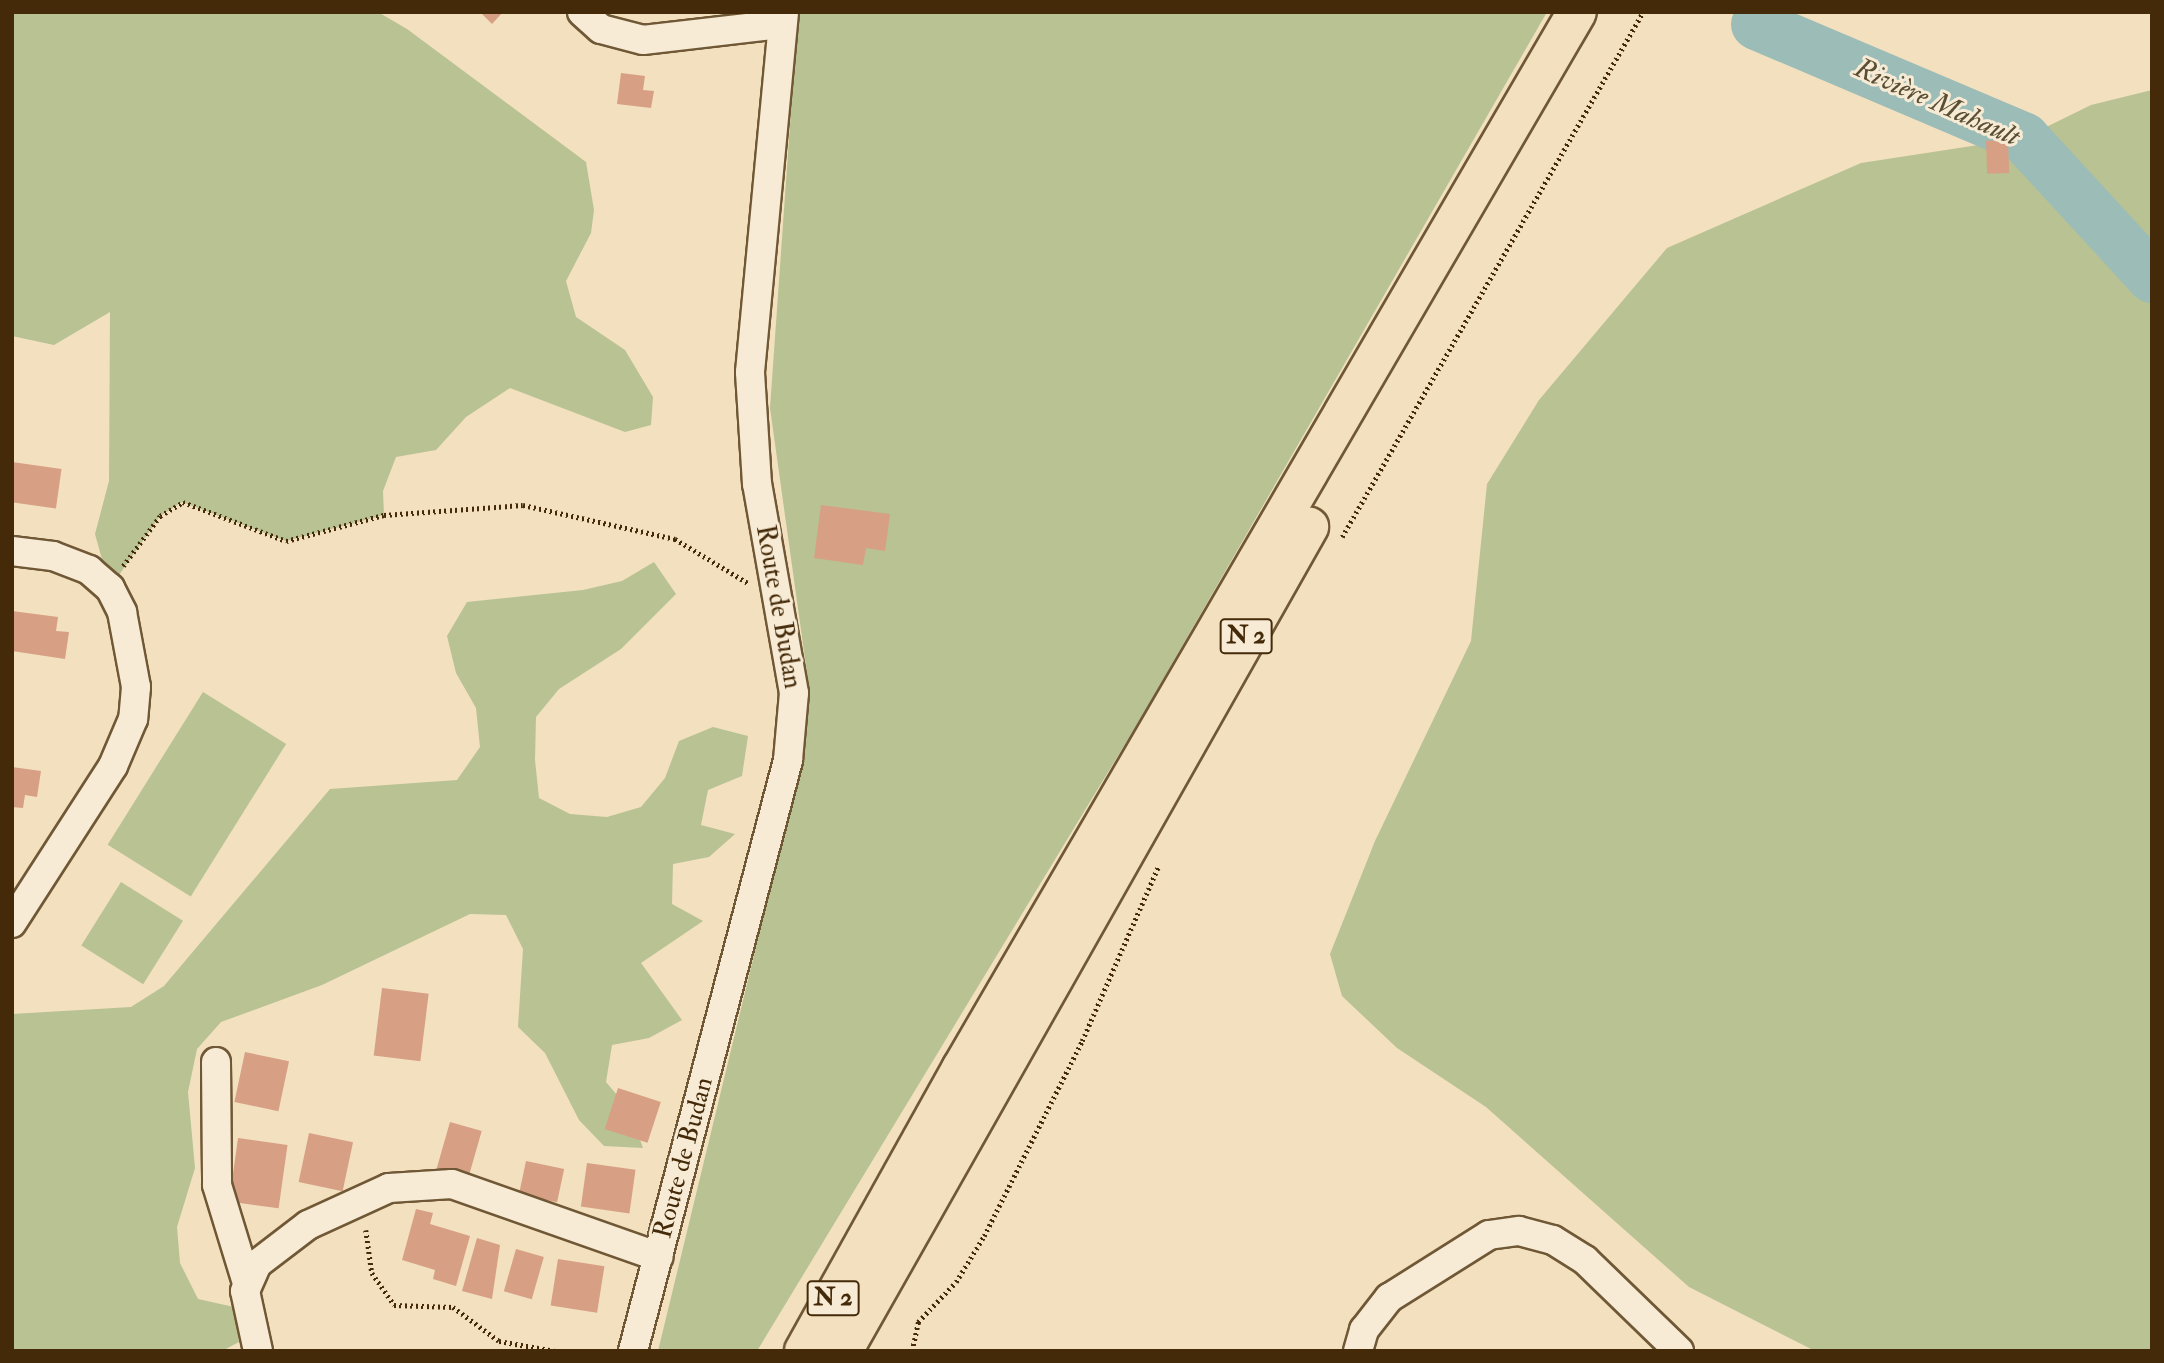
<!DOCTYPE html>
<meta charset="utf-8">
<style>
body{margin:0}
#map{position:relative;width:2164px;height:1363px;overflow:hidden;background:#f2e0bf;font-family:"IM FELL Double Pica",serif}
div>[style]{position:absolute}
.green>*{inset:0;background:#b9c292;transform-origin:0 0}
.river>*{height:51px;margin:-25.5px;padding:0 25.5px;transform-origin:25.5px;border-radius:25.5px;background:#9cbcb7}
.building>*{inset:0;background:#d79f84;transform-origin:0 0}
.path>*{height:4.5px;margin-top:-2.25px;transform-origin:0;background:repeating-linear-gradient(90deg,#442a09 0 2px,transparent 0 5.5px)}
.roads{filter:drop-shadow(2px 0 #705836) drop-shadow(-2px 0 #705836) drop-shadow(0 2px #705836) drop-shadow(0 -2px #705836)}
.minor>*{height:28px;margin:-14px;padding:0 14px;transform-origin:14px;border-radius:14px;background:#f7ebd5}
.highway>*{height:38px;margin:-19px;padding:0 19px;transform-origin:19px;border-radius:19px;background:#f2e0bf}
span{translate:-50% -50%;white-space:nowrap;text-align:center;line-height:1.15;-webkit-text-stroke:6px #f7ebd5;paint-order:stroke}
.shield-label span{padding:2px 5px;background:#f7ebd5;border:2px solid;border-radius:5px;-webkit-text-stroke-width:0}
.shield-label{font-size:24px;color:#442a09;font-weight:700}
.street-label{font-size:26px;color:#442a09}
.water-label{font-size:28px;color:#5a4e34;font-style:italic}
.frame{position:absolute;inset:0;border:14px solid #442a09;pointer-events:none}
</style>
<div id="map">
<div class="green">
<i style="clip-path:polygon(12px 12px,378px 12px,407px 29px,586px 162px,594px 210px,591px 233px,566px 281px,576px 317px,625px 350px,653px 397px,651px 425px,625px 432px,510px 388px,466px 417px,436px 450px,396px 457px,383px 491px,384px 515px,286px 541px,182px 502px,160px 516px,110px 588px,95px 534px,109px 481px,110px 312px,54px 345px,12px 336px)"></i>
<i style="clip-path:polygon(798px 12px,1547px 12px,1139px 721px,757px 1351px,658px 1351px,803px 753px,808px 680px,770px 408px)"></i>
<i style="clip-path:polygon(2152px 90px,2152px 1351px,1815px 1351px,1689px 1287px,1486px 1107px,1397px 1048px,1342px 996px,1330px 954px,1375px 841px,1471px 641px,1487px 484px,1539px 400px,1667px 248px,1861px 163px,2024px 138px,2091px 105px)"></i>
<i style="clip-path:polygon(654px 562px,676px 594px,621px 649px,559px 689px,536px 717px,535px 760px,539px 798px,570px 814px,607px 817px,641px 807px,665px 778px,679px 741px,713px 727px,748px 736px,742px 776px,708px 790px,701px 825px,735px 834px,709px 857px,673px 864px,672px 904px,703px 921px,641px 963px,682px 1020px,649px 1038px,612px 1045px,606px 1082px,629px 1109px,643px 1148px,604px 1146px,579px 1120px,545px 1053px,518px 1027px,523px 949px,506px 915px,470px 914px,322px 985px,221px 1022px,197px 1049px,188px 1092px,195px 1168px,177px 1227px,180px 1263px,198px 1299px,234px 1307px,239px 1342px,222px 1351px,12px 1351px,12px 1014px,131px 1007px,164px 986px,330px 789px,457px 780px,480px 747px,476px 708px,456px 673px,447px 636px,467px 602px,583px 590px,622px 581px)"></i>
<i style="left:203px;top:692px;width:98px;height:180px;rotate:32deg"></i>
<i style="left:121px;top:882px;width:73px;height:75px;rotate:32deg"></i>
</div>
<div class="river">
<i style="left:1756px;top:24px;width:291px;rotate:23deg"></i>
<i style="left:2024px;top:138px;width:189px;rotate:47.4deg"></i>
</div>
<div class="building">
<i style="clip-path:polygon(480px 12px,503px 12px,492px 24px)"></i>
<i style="clip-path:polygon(621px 73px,645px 76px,643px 90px,654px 91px,651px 108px,617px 104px)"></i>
<i style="left:2008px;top:140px;width:33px;height:22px;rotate:88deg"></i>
<i style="left:12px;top:462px;width:50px;height:40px;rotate:8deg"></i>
<i style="clip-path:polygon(821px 505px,890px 514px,885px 551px,866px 548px,863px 565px,814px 558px)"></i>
<i style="clip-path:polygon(12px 611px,58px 617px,56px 631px,69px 632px,65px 659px,12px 651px)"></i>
<i style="clip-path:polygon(12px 767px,41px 771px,37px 797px,25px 795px,23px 808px,12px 807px)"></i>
<i style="left:382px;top:988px;width:47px;height:68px;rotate:7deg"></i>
<i style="left:245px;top:1052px;width:45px;height:51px;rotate:12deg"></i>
<i style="left:618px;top:1088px;width:45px;height:43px;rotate:18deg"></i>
<i style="left:450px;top:1122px;width:33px;height:51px;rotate:16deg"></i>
<i style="left:309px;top:1133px;width:45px;height:50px;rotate:12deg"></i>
<i style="left:238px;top:1138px;width:50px;height:64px;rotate:8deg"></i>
<i style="left:526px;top:1161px;width:39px;height:34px;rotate:12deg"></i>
<i style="left:587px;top:1163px;width:49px;height:44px;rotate:8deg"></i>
<i style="clip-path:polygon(416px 1209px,433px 1213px,430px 1224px,470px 1236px,456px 1286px,433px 1279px,435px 1270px,402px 1260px)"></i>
<i style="clip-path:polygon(477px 1238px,500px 1245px,492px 1299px,462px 1291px)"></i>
<i style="left:516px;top:1249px;width:29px;height:44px;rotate:16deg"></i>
<i style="left:558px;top:1259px;width:47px;height:47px;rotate:9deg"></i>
</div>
<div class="path">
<i style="left:1342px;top:537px;width:605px;rotate:-60.17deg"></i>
<i style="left:123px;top:566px;width:62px;rotate:-53.5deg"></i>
<i style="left:160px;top:516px;width:27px;rotate:-31deg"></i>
<i style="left:183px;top:502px;width:110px;rotate:20.7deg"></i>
<i style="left:286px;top:541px;width:101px;rotate:-14.9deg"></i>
<i style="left:384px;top:515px;width:139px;rotate:-4.1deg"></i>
<i style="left:523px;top:505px;width:156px;rotate:12.6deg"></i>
<i style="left:675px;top:539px;width:85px;rotate:31.1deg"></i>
<i style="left:366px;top:1230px;width:43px;rotate:82.1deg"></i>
<i style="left:372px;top:1273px;width:39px;rotate:55deg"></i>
<i style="left:394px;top:1305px;width:59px;rotate:1.9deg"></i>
<i style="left:453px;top:1307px;width:57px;rotate:36.5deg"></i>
<i style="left:499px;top:1341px;width:57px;rotate:10.1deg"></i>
<i style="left:912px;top:1351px;width:30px;rotate:-78deg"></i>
<i style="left:918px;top:1322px;width:55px;rotate:-46.5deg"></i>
<i style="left:956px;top:1282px;width:54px;rotate:-58.7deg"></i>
<i style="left:984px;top:1236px;width:218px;rotate:-63.3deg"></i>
<i style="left:1082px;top:1041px;width:192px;rotate:-66.4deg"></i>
</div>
<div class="roads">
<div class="minor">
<i style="left:582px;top:12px;width:25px;rotate:42deg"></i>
<i style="left:601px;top:29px;width:43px;rotate:14.7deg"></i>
<i style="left:643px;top:40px;width:140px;rotate:-6.6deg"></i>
<i style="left:12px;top:551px;width:41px;rotate:7deg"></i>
<i style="left:53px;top:556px;width:39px;rotate:21deg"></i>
<i style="left:89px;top:570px;width:28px;rotate:41deg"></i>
<i style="left:110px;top:588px;width:27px;rotate:63deg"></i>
<i style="left:122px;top:612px;width:76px;rotate:79.4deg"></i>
<i style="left:136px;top:687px;width:32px;rotate:95deg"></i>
<i style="left:133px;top:719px;width:51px;rotate:113.1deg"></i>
<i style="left:113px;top:766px;width:187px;rotate:122.8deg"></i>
<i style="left:216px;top:1062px;width:123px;rotate:89.5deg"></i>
<i style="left:217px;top:1185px;width:99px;rotate:73deg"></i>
<i style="left:258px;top:1351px;width:61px;rotate:-102.2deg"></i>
<i style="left:245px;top:1291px;width:30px;rotate:-66deg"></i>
<i style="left:257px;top:1264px;width:64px;rotate:-37.4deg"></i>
<i style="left:308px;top:1225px;width:89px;rotate:-24.6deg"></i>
<i style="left:389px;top:1188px;width:63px;rotate:-3.6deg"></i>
<i style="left:452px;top:1184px;width:219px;rotate:19.4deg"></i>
<i style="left:633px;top:1351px;width:611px;rotate:-75.3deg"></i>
<i style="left:788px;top:760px;width:67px;rotate:-84.9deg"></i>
<i style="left:794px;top:693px;width:212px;rotate:-100deg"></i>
<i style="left:757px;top:484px;width:112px;rotate:-93.6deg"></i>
<i style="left:750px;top:372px;width:362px;rotate:-84.6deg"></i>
<i style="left:1358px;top:1351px;width:22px;rotate:-74deg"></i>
<i style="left:1364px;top:1330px;width:41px;rotate:-52deg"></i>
<i style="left:1389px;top:1298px;width:118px;rotate:-32.2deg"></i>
<i style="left:1489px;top:1235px;width:30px;rotate:-8deg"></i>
<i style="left:1519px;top:1231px;width:35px;rotate:15deg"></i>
<i style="left:1553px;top:1240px;width:38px;rotate:32deg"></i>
<i style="left:1585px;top:1260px;width:131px;rotate:44.1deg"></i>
</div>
<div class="highway">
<i style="left:804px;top:1351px;width:323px;rotate:-60.9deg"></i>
<i style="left:961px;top:1069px;width:1223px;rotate:-59.77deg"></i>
<i style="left:843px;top:1351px;width:947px;rotate:-60.51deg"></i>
</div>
</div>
<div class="shield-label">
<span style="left:1246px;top:636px">N 2</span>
<span style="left:833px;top:1298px">N 2</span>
</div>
<div class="street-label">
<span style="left:778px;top:607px;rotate:80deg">Route de Budan</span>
<span style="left:684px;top:1158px;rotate:-75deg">Route de Budan</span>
</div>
<div class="water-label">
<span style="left:1937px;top:103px;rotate:24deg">Rivière Mahault</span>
</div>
<div class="frame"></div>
</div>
